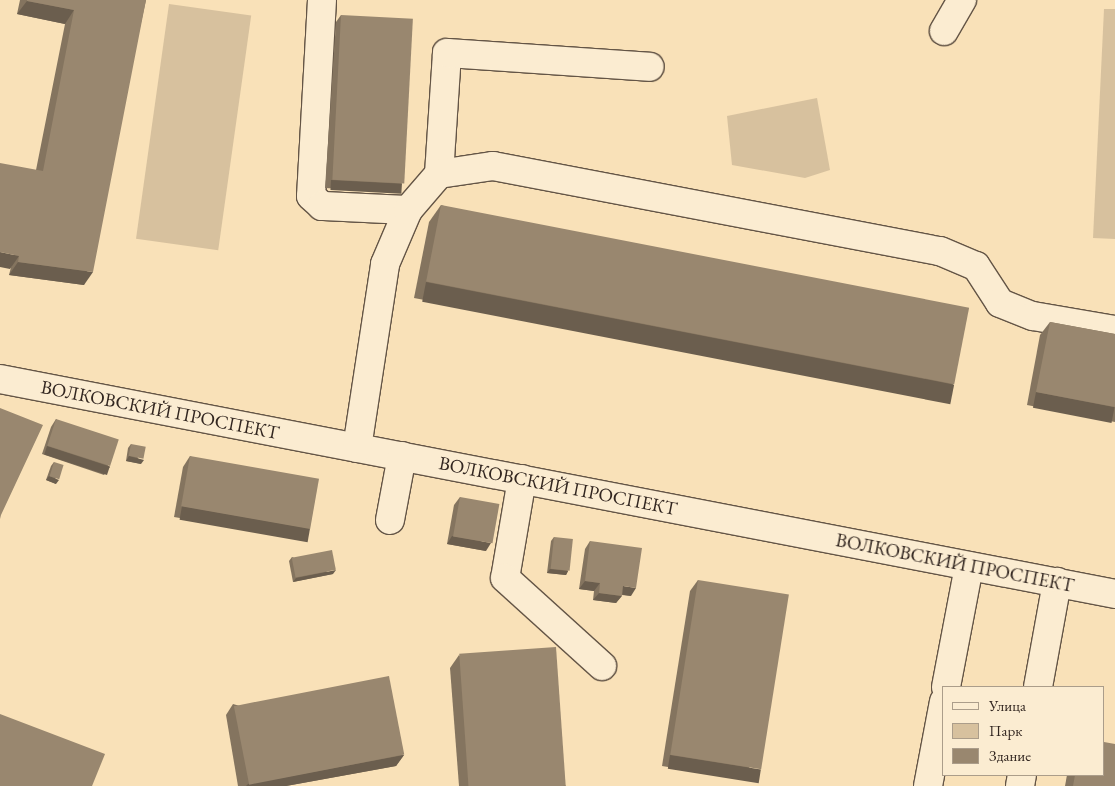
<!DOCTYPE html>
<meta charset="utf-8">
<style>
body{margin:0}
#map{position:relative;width:1115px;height:786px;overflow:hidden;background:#f9e1b8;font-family:"EB Garamond",serif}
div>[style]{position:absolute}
.green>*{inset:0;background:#d7c19e;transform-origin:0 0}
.roads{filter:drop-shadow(1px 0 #645546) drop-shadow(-1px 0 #645546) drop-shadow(0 1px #645546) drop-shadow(0 -1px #645546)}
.minor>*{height:28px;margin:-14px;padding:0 14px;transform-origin:14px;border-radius:14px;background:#fbecd1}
.wall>*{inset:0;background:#84745f}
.shaded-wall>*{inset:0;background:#6b5e4e;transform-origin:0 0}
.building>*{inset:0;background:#99876f;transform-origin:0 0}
span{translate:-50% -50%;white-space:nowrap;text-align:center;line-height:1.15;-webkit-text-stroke:5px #fbecd1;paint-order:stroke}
.street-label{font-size:19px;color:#322620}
.legend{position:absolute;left:942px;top:686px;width:162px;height:90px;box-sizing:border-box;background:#fbecd1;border:1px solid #ab9d8a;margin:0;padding:6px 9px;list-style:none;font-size:15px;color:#322620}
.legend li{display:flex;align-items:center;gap:10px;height:25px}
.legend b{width:25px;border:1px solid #ab9d8a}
</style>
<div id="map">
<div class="green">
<i style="left:169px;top:4px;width:83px;height:237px;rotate:8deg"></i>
<i style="clip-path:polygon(1104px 9px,1115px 9px,1115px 239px,1093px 238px)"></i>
<i style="clip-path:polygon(817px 98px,830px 170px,805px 178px,732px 165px,727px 116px)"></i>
</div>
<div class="roads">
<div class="minor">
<i style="left:322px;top:0;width:196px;rotate:93.2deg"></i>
<i style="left:311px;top:196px;width:15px;rotate:42deg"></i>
<i style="left:322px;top:206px;width:86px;rotate:2.7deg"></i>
<i style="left:944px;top:31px;width:36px;rotate:-60deg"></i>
<i style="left:439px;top:174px;width:121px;rotate:-86.2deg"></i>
<i style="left:447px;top:53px;width:203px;rotate:3.9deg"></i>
<i style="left:0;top:379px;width:1136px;rotate:10.91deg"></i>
<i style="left:357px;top:448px;width:186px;rotate:-81.3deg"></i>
<i style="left:385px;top:264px;width:59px;rotate:-66.9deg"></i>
<i style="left:408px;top:210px;width:48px;rotate:-49.3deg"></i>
<i style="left:439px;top:174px;width:55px;rotate:-8.4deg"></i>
<i style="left:493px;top:166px;width:455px;rotate:10.8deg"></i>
<i style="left:940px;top:251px;width:39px;rotate:23deg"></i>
<i style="left:976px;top:266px;width:44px;rotate:57deg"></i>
<i style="left:1000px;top:303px;width:35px;rotate:22deg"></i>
<i style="left:1033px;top:316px;width:83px;rotate:9.7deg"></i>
<i style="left:522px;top:479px;width:100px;rotate:99.7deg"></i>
<i style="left:505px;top:578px;width:131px;rotate:42.2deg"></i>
<i style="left:390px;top:520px;width:65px;rotate:-79.4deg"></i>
<i style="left:946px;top:687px;width:123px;rotate:-79.2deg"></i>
<i style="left:1038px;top:687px;width:107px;rotate:-79.7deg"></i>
<i style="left:928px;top:786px;width:86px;rotate:-79.3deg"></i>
<i style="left:1020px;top:786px;width:11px;rotate:-80deg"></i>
</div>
</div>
<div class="wall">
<i style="clip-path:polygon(20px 0,146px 0,84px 285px,9px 275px,36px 170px,65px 24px,17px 14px)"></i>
<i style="clip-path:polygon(341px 15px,402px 184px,397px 192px,325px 188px,336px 22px)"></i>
<i style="clip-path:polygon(441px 205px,954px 383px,943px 399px,414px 298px,429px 222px)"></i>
<i style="clip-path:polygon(1050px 322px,1115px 334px,1115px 422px,1027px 405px,1040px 335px)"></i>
<i style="clip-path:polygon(56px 419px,110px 467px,104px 475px,42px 454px,51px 427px)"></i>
<i style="clip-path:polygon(131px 444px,141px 464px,126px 461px,128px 448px)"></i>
<i style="clip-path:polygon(190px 456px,310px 528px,302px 539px,174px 517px,183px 467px)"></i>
<i style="clip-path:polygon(54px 462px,56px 484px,46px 480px,51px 466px)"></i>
<i style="clip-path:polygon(460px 497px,486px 551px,447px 544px,454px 505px)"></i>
<i style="clip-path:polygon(554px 537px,568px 571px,566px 575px,547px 573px,551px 541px)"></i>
<i style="clip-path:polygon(590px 541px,631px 596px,622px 595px,616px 603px,593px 600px,594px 591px,579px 589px,585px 549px)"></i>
<i style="clip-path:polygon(292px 557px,333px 574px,293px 582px,289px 561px)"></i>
<i style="clip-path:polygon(698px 580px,753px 781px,662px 766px,690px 591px)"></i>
<i style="clip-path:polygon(459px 655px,566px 786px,459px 786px,450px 668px)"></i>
<i style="clip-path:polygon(233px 704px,404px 755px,396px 766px,286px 786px,238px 786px,226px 715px)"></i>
<i style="clip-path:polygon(1067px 775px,1104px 775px,1115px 786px,1065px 786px)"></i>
</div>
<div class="shaded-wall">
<i style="clip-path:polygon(27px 1px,74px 10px,65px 24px,17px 14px)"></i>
<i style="left:331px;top:180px;width:71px;height:10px;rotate:3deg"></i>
<i style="clip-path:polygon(0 252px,19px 256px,10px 269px,0 267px)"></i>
<i style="clip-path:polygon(18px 262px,93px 272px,84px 285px,9px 275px)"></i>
<i style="left:426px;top:282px;width:538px;height:20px;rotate:11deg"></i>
<i style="left:1036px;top:392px;width:80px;height:16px;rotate:11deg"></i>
<i style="left:47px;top:446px;width:66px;height:9px;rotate:18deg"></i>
<i style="clip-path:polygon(129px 456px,144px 460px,141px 464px,126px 461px)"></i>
<i style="clip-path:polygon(49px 476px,59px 480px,56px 484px,46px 480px)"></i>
<i style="left:182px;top:506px;width:130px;height:14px;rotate:10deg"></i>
<i style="clip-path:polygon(452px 536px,491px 543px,486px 551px,447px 544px)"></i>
<i style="clip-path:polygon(550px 569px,568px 571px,566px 575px,547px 573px)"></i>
<i style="clip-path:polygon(336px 570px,333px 574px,293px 582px,296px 578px)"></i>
<i style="clip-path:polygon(585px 581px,600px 583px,594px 591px,579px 589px)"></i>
<i style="clip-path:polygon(623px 586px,636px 588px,631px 596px,618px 594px)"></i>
<i style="clip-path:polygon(599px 593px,622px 596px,616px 603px,593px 600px)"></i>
<i style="clip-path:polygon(404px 755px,396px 766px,286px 786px,246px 786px,248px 784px)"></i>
<i style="left:670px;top:755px;width:92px;height:14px;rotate:9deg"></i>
</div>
<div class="building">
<i style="clip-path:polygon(27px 0,146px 0,93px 272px,18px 262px,19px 256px,0 252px,0 163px,43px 171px,74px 10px,27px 1px)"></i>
<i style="left:341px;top:15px;width:72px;height:165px;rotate:3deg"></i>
<i style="left:441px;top:205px;width:538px;height:78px;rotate:11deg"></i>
<i style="clip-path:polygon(1050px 322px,1115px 334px,1115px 407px,1036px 392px)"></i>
<i style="clip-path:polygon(0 408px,43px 425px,1px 515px,0 519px)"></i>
<i style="left:56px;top:419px;width:66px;height:28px;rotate:18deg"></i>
<i style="left:131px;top:444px;width:15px;height:12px;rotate:11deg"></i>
<i style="left:190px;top:456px;width:131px;height:51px;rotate:10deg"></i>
<i style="left:54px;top:462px;width:10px;height:15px;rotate:17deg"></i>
<i style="left:460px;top:497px;width:40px;height:40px;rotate:10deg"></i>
<i style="left:554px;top:537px;width:19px;height:32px;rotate:6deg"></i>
<i style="clip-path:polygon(590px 541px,642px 548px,636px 588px,623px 586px,622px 596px,599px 593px,600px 583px,585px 581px)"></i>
<i style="left:332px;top:550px;width:20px;height:41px;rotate:79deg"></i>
<i style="left:698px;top:580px;width:92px;height:177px;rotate:9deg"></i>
<i style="left:556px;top:647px;width:139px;height:97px;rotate:86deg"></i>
<i style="left:389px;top:676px;width:80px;height:158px;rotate:79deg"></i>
<i style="clip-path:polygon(0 714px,105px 754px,92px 786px,0 786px)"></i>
<i style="clip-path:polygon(1104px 742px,1115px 744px,1115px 786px,1073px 786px,1075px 775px,1104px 775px)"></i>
</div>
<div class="street-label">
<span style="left:160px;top:410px;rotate:11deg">ВОЛКОВСКИЙ ПРОСПЕКТ</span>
<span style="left:558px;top:486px;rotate:11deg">ВОЛКОВСКИЙ ПРОСПЕКТ</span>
<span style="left:955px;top:563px;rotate:11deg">ВОЛКОВСКИЙ ПРОСПЕКТ</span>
</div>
<ul class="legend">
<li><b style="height:6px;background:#fbecd1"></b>Улица</li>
<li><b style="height:14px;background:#d7c19e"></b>Парк</li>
<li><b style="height:14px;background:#99876f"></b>Здание</li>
</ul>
</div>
